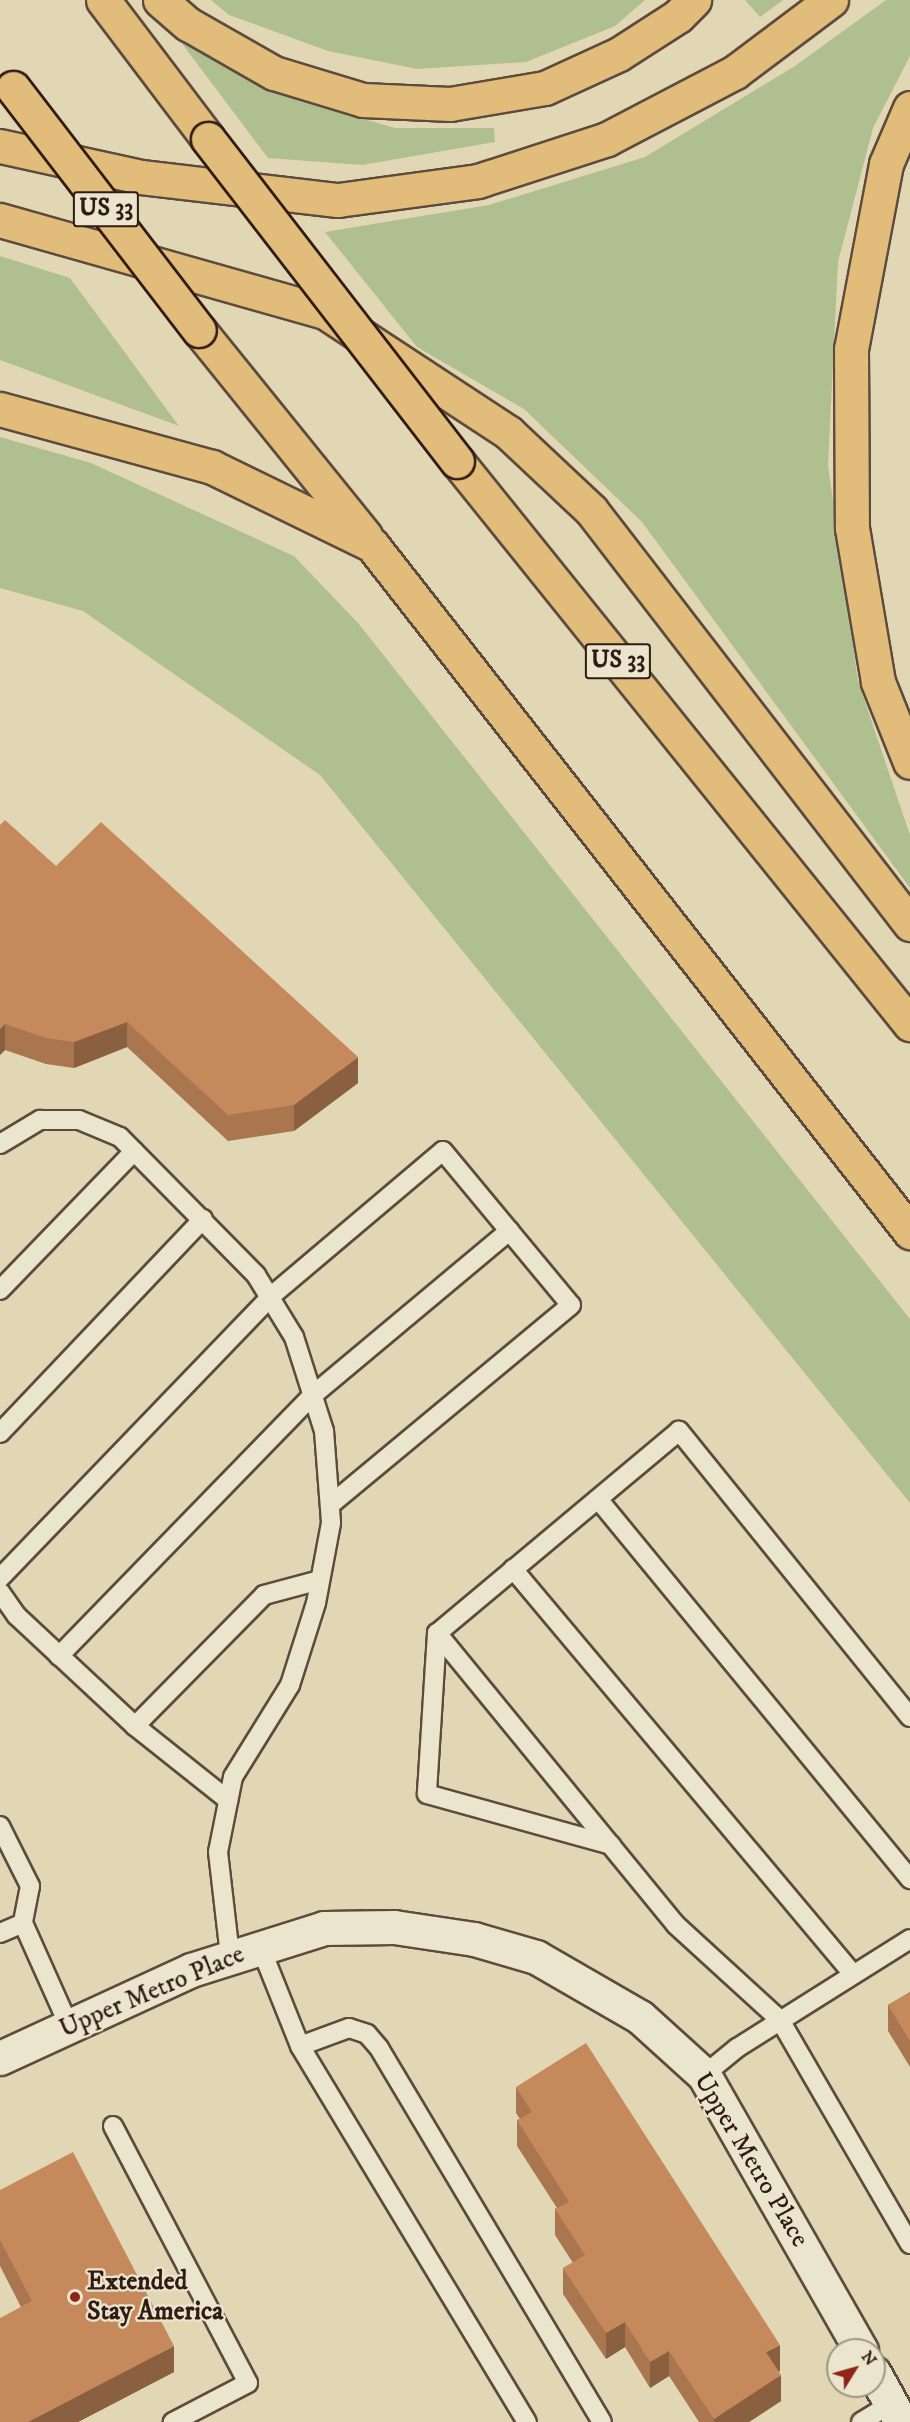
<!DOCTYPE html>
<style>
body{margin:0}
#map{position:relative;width:910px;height:2422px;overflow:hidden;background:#e2d7b4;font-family:"IM FELL DW Pica",serif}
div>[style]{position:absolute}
.green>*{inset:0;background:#b0bf8f}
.roads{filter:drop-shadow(2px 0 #5d4b3d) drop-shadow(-2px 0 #5d4b3d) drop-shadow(0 2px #5d4b3d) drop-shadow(0 -2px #5d4b3d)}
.service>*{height:18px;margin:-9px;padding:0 9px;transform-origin:9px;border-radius:9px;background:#ece5ce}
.minor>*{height:33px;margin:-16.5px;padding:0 16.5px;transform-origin:16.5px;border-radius:16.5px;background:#ece5ce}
.primary>*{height:33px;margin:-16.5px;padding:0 16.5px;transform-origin:16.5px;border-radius:16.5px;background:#e1bc7a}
.motorway>*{height:33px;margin:-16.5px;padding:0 16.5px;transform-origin:16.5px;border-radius:16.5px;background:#e1bc7a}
.bridges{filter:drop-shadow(2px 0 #311c15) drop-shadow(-2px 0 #311c15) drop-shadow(0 2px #311c15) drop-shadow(0 -2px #311c15)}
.motorway-bridge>*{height:33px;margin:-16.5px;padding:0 16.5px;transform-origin:16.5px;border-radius:16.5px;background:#e1bc7a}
.wall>*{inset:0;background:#aa764f}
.shaded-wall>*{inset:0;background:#8b6040}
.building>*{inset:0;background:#c6895c}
.dots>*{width:16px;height:16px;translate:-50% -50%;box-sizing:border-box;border:3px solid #ece5ce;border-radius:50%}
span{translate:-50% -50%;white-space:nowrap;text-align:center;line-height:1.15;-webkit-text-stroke:4.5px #ece5ce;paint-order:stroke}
.shield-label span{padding:2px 4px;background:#ece5ce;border:2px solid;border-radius:4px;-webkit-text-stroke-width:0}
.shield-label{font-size:24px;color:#311c15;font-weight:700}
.street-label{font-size:26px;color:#311c15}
.poi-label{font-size:26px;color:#311c15;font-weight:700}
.left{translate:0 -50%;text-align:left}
.north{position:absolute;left:826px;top:2338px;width:60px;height:60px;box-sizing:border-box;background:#ece5ce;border:2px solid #a19584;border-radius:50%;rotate:53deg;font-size:16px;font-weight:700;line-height:24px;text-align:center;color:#311c15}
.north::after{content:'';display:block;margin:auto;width:21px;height:27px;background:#8f2418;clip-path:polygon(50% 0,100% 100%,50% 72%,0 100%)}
</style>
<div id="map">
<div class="green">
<i style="clip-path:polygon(211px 0,645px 0,615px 26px,526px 62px,417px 69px,328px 51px,229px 15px)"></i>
<i style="clip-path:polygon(745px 0,783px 0,760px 17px)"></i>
<i style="clip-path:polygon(886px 0,910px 0,910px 56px,873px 128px,838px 262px,828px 465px,858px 681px,910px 835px,910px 888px,642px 522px,524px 409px,417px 347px,325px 232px,489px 205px,645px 157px,795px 66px)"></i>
<i style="clip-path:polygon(180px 41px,298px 100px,395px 128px,494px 128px,495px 142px,362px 165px,268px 158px)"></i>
<i style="clip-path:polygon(0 256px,70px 278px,179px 426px,0 360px)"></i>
<i style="clip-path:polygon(0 437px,91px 463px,294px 556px,358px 623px,910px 1319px,910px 1503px,320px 775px,83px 611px,0 588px)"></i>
</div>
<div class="roads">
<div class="service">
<i style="left:0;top:1144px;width:47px;rotate:-31deg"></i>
<i style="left:40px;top:1120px;width:39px"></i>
<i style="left:79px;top:1120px;width:44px;rotate:22.5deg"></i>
<i style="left:120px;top:1137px;width:194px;rotate:45.4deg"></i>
<i style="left:256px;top:1275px;width:73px;rotate:58.5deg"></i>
<i style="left:294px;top:1337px;width:99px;rotate:72.3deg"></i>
<i style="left:324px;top:1431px;width:92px;rotate:85.6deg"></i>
<i style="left:331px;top:1523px;width:81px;rotate:100.6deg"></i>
<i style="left:316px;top:1603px;width:86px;rotate:107.6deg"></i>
<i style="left:290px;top:1685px;width:108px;rotate:121.8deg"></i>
<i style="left:233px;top:1777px;width:76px;rotate:101.3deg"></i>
<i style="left:218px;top:1852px;width:105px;rotate:83.4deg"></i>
<i style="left:0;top:1290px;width:193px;rotate:-46deg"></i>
<i style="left:0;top:1433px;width:295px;rotate:-46.5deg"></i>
<i style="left:598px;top:1499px;width:492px;rotate:50.6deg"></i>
<i style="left:513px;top:1569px;width:529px;rotate:49.99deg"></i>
<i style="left:0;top:1578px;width:390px;rotate:-46.1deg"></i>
<i style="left:270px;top:1297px;width:226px;rotate:-40.2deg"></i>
<i style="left:443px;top:1151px;width:200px;rotate:50.3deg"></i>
<i style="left:571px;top:1305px;width:313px;rotate:140.3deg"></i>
<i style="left:0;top:1592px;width:29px;rotate:55deg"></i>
<i style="left:17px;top:1616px;width:161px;rotate:43deg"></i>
<i style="left:135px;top:1726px;width:119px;rotate:38.5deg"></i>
<i style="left:437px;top:1633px;width:161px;rotate:93.6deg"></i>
<i style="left:427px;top:1794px;width:191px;rotate:15.5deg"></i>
<i style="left:59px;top:1656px;width:364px;rotate:-45.8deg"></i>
<i style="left:313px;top:1395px;width:256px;rotate:-39.9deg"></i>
<i style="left:910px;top:1717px;width:368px;rotate:-128.9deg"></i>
<i style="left:679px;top:1431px;width:315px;rotate:140.1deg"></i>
<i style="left:437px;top:1633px;width:377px;rotate:50.7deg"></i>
<i style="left:676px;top:1925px;width:141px;rotate:42.4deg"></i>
<i style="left:780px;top:2020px;width:259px;rotate:59.9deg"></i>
<i style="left:135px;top:1726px;width:184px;rotate:-45.4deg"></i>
<i style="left:264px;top:1595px;width:58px;rotate:-15deg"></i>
<i style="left:0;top:1826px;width:67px;rotate:63.4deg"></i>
<i style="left:30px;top:1886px;width:38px;rotate:101deg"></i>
<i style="left:23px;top:1923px;width:113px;rotate:65.9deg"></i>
<i style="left:0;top:1933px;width:25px;rotate:-23deg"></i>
<i style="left:260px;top:1946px;width:108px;rotate:68.2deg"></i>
<i style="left:300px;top:2046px;width:439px;rotate:58.9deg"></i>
<i style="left:300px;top:2046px;width:52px;rotate:-20.2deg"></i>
<i style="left:349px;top:2028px;width:19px;rotate:18deg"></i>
<i style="left:367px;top:2034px;width:18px;rotate:49deg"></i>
<i style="left:379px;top:2048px;width:435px;rotate:59.2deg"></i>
<i style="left:704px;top:2075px;width:43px;rotate:-39.3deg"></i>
<i style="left:737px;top:2048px;width:204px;rotate:-32.2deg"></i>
<i style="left:113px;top:2126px;width:290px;rotate:62.3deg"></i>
<i style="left:248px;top:2383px;width:85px;rotate:152.5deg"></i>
<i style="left:861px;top:2422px;width:35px;rotate:-31deg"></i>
</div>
<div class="minor">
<i style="left:0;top:2058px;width:210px;rotate:-24.7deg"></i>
<i style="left:191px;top:1970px;width:139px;rotate:-17.5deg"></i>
<i style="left:324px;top:1928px;width:70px;rotate:-0.8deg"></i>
<i style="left:394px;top:1927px;width:81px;rotate:8.5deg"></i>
<i style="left:474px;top:1939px;width:65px;rotate:16.2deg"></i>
<i style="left:536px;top:1957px;width:120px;rotate:30deg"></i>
<i style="left:640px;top:2017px;width:86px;rotate:42.2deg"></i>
<i style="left:704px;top:2075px;width:317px;rotate:60.3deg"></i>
<i style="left:874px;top:2373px;width:56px;rotate:61.1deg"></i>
</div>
<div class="primary">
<i style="left:372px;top:545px;width:873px;rotate:51.93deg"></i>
</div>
<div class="motorway">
<i style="left:103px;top:0;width:174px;rotate:52.9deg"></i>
<i style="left:160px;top:0;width:37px;rotate:41deg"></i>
<i style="left:188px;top:24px;width:99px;rotate:29.7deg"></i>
<i style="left:274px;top:73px;width:93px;rotate:16.9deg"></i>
<i style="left:363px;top:100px;width:87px;rotate:2.6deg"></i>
<i style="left:450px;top:104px;width:96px;rotate:-9.6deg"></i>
<i style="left:545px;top:88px;width:81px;rotate:-24.7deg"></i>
<i style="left:619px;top:54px;width:70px;rotate:-32.8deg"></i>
<i style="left:678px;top:16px;width:23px;rotate:-45deg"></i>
<i style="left:910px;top:108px;width:61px;rotate:113.2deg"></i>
<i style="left:886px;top:164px;width:188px;rotate:100.7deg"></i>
<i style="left:851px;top:349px;width:179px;rotate:89.7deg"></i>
<i style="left:852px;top:528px;width:156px;rotate:80.4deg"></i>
<i style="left:878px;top:682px;width:86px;rotate:68.2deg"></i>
<i style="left:0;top:146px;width:144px;rotate:12.4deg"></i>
<i style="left:141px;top:177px;width:198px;rotate:6.7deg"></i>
<i style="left:338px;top:200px;width:141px;rotate:-7.7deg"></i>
<i style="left:478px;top:181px;width:136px;rotate:-18deg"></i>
<i style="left:607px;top:139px;width:144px;rotate:-27.6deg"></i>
<i style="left:735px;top:72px;width:120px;rotate:-36.9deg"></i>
<i style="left:0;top:220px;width:338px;rotate:15.8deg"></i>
<i style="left:325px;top:312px;width:220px;rotate:33.3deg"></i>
<i style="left:509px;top:433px;width:112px;rotate:43.2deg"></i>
<i style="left:591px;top:510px;width:523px;rotate:52.38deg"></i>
<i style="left:199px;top:330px;width:265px;rotate:51.1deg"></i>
<i style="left:0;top:409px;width:220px;rotate:15.3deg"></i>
<i style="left:212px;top:467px;width:178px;rotate:26deg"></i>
<i style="left:457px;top:461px;width:723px;rotate:51.18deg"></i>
</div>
</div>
<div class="bridges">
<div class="motorway-bridge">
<i style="left:13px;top:88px;width:305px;rotate:52.5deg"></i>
<i style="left:208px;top:139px;width:407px;rotate:52.3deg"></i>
</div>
</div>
<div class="wall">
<i style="clip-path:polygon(0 825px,56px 866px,358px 1083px,294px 1131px,228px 1141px,127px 1047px,74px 1068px,46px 1064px,5px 1050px,0 1055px)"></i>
<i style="clip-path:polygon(910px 1992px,910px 2067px,888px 2031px,888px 2005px)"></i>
<i style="clip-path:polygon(516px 2087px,780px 2371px,778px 2372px,781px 2401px,749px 2422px,699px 2422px,669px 2376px,650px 2388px,625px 2347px,606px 2359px,563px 2294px,563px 2268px,573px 2263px,555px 2235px,555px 2209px,557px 2208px,517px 2146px,517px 2120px,520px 2119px,516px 2113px)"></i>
<i style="clip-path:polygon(0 2190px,174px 2372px,78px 2422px,0 2422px,21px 2307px,0 2266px)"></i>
</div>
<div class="shaded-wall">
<i style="clip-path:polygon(127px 1022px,127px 1047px,74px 1068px,74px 1042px)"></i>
<i style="clip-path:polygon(5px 1024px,5px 1050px,0 1055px,0 1029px)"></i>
<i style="clip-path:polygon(358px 1057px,358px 1083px,294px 1131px,294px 1105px)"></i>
<i style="clip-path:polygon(625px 2322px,625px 2347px,606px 2359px,606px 2333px)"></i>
<i style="clip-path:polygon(780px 2345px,780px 2371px,766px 2378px,766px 2352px)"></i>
<i style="clip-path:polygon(174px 2346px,174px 2372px,78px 2422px,28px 2422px)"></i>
<i style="clip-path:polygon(669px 2351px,669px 2376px,650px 2388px,650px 2362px)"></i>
<i style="clip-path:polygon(781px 2375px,781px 2401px,749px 2422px,714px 2422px,714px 2419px)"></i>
</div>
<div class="building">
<i style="clip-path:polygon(5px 820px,56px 866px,101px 822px,358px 1057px,294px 1105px,228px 1115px,127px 1022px,74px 1042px,46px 1038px,5px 1024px,0 1029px,0 825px)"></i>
<i style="clip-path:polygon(910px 1992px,910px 2041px,888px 2005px)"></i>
<i style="clip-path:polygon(586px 2043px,780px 2345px,766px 2352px,781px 2375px,714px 2419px,669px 2351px,650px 2362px,625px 2322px,606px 2333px,563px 2268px,585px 2255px,555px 2209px,569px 2202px,517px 2120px,532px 2112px,516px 2087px)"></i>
<i style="clip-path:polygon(73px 2152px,174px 2346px,28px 2422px,0 2422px,0 2318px,32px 2301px,0 2240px,0 2190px)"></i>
</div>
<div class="dots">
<i style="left:75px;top:2297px;background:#8f2418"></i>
</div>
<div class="shield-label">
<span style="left:106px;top:209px">US 33</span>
<span style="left:618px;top:661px">US 33</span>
</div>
<div class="street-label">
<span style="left:152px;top:1992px;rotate:-23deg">Upper Metro Place</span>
<span style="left:751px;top:2160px;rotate:59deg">Upper Metro Place</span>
</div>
<div class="poi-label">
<span class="left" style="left:87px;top:2297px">Extended<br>Stay America</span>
</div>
<div class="north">N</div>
</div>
